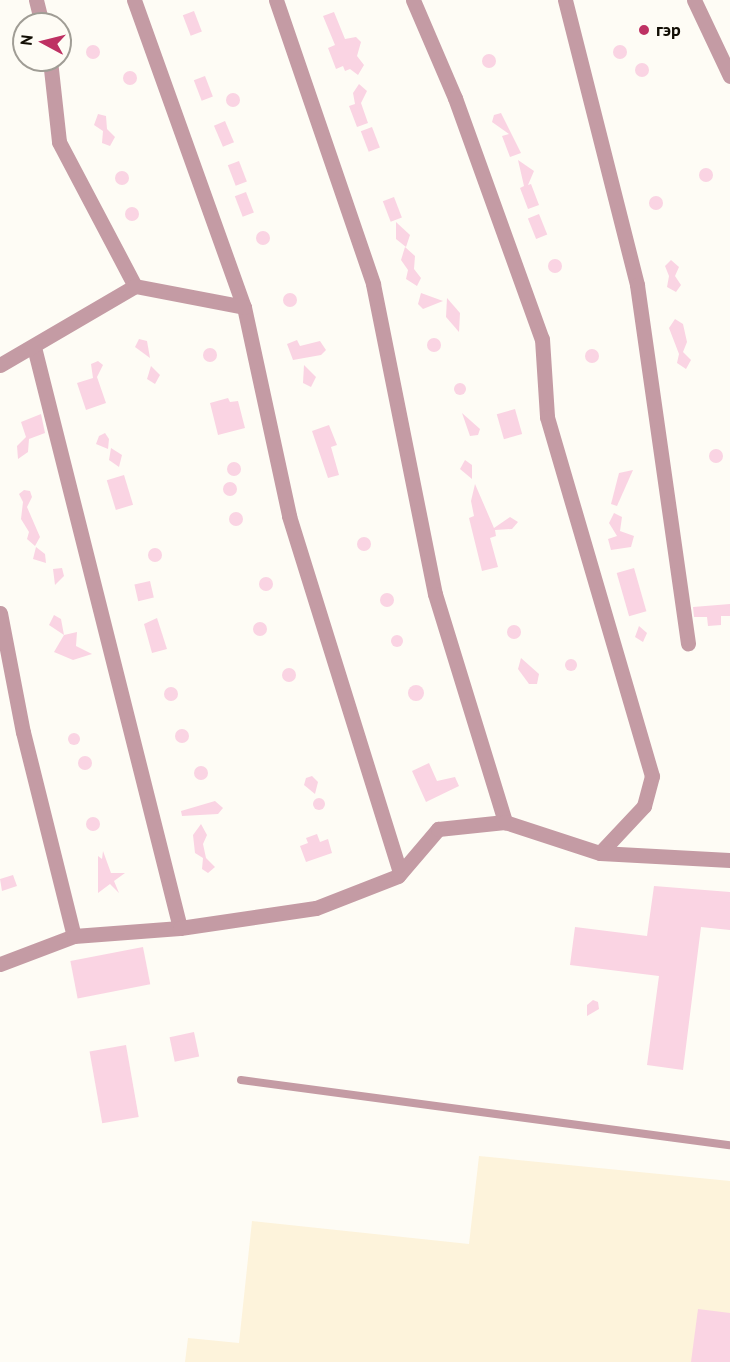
<!DOCTYPE html>
<meta charset="utf-8">
<style>
body{margin:0}
#map{position:relative;width:730px;height:1362px;overflow:hidden;background:#fefcf5;font-family:"PT Sans",sans-serif}
div>[style]{position:absolute}
.built>*{inset:0;background:#fdf3db}
.building>*{inset:0;background:#fad4e3;transform-origin:0 0}
.round{border-radius:50%}
.lane>*{height:8px;margin:-4px;padding:0 4px;transform-origin:4px;border-radius:4px;background:#c49ba4}
.street>*{height:15px;margin:-7.5px;padding:0 7.5px;transform-origin:7.5px;border-radius:7.5px;background:#c49ba4}
.dots>*{width:16px;height:16px;translate:-50% -50%;box-sizing:border-box;border:3px solid #fefcf5;border-radius:50%}
span{translate:-50% -50%;white-space:nowrap;text-align:center;line-height:1.15;-webkit-text-stroke:5px #fefcf5;paint-order:stroke}
.poi-label{font-size:18px;color:#120e04;font-weight:700}
.left{translate:0 -50%;text-align:left}
.north{position:absolute;left:12px;top:12px;width:60px;height:60px;box-sizing:border-box;background:#fefcf5;border:2px solid #a09d95;border-radius:50%;rotate:277deg;font-size:16px;font-weight:700;line-height:24px;text-align:center;color:#120e04}
.north::after{content:'';display:block;margin:auto;width:21px;height:27px;background:#be3163;clip-path:polygon(50% 0,100% 100%,50% 72%,0 100%)}
</style>
<div id="map">
<div class="built">
<i style="clip-path:polygon(479px 1156px,730px 1181px,730px 1362px,185px 1362px,188px 1338px,239px 1343px,252px 1221px,469px 1244px)"></i>
</div>
<div class="building">
<i style="left:194px;top:11px;width:22px;height:12px;rotate:69deg"></i>
<i style="clip-path:polygon(334px 12px,345px 39px,356px 37px,361px 42px,357px 56px,364px 65px,358px 75px,350px 69px,345px 71px,343px 66px,336px 69px,328px 48px,335px 45px,323px 16px)"></i>
<i class="round" style="left:637px;top:22px;width:14px;height:14px"></i>
<i class="round" style="left:613px;top:45px;width:14px;height:14px"></i>
<i class="round" style="left:86px;top:45px;width:14px;height:14px"></i>
<i class="round" style="left:482px;top:54px;width:14px;height:14px"></i>
<i class="round" style="left:635px;top:63px;width:14px;height:14px"></i>
<i class="round" style="left:123px;top:71px;width:14px;height:14px"></i>
<i style="left:205px;top:76px;width:22px;height:12px;rotate:69deg"></i>
<i style="clip-path:polygon(359px 84px,367px 91px,361px 103px,368px 123px,357px 127px,349px 106px,355px 104px,353px 93px)"></i>
<i class="round" style="left:226px;top:93px;width:14px;height:14px"></i>
<i style="clip-path:polygon(501px 113px,521px 153px,510px 157px,502px 136px,509px 134px,492px 122px,494px 115px)"></i>
<i style="clip-path:polygon(98px 114px,106px 116px,107px 129px,115px 137px,110px 146px,102px 143px,103px 131px,94px 125px)"></i>
<i style="left:225px;top:121px;width:23px;height:12px;rotate:67deg"></i>
<i style="left:372px;top:127px;width:22px;height:12px;rotate:69deg"></i>
<i style="clip-path:polygon(518px 160px,534px 171px,528px 185px,531px 184px,539px 205px,528px 209px,520px 188px,524px 186px)"></i>
<i style="left:239px;top:161px;width:22px;height:12px;rotate:69deg"></i>
<i class="round" style="left:699px;top:168px;width:14px;height:14px"></i>
<i class="round" style="left:115px;top:171px;width:14px;height:14px"></i>
<i style="left:246px;top:192px;width:22px;height:12px;rotate:69deg"></i>
<i class="round" style="left:649px;top:196px;width:14px;height:14px"></i>
<i style="left:394px;top:197px;width:22px;height:12px;rotate:69deg"></i>
<i class="round" style="left:125px;top:207px;width:14px;height:14px"></i>
<i style="left:539px;top:214px;width:22px;height:12px;rotate:68deg"></i>
<i style="clip-path:polygon(396px 222px,410px 235px,406px 247px,396px 239px)"></i>
<i class="round" style="left:256px;top:231px;width:14px;height:14px"></i>
<i style="clip-path:polygon(405px 247px,415px 256px,414px 269px,421px 278px,417px 286px,406px 279px,408px 270px,401px 260px)"></i>
<i class="round" style="left:548px;top:259px;width:14px;height:14px"></i>
<i style="clip-path:polygon(671px 260px,679px 267px,675px 276px,681px 285px,676px 292px,667px 287px,669px 276px,665px 266px)"></i>
<i class="round" style="left:283px;top:293px;width:14px;height:14px"></i>
<i style="clip-path:polygon(421px 293px,443px 301px,423px 309px,418px 304px)"></i>
<i style="clip-path:polygon(447px 298px,460px 313px,459px 332px,446px 317px)"></i>
<i style="clip-path:polygon(675px 319px,683px 324px,687px 342px,683px 352px,691px 360px,686px 369px,677px 363px,679px 354px,669px 328px)"></i>
<i class="round" style="left:427px;top:338px;width:14px;height:14px"></i>
<i style="clip-path:polygon(139px 339px,147px 341px,150px 358px,135px 347px)"></i>
<i style="clip-path:polygon(297px 340px,300px 346px,320px 341px,326px 350px,321px 355px,293px 360px,287px 344px)"></i>
<i class="round" style="left:203px;top:348px;width:14px;height:14px"></i>
<i class="round" style="left:585px;top:349px;width:14px;height:14px"></i>
<i style="clip-path:polygon(98px 361px,103px 365px,97px 377px,106px 403px,86px 410px,77px 383px,93px 378px,91px 364px)"></i>
<i style="clip-path:polygon(304px 365px,316px 377px,311px 387px,303px 383px)"></i>
<i style="clip-path:polygon(151px 366px,160px 375px,155px 384px,147px 379px)"></i>
<i class="round" style="left:454px;top:383px;width:12px;height:12px"></i>
<i style="clip-path:polygon(228px 398px,230px 402px,238px 401px,245px 428px,218px 435px,210px 403px)"></i>
<i style="left:515px;top:409px;width:26px;height:19px;rotate:74deg"></i>
<i style="clip-path:polygon(462px 413px,480px 429px,478px 435px,470px 436px)"></i>
<i style="clip-path:polygon(41px 414px,45px 433px,29px 439px,28px 452px,18px 459px,17px 446px,26px 437px,21px 422px)"></i>
<i style="clip-path:polygon(329px 425px,337px 445px,331px 447px,339px 475px,328px 478px,312px 431px)"></i>
<i style="clip-path:polygon(105px 433px,109px 439px,108px 449px,96px 444px,99px 436px)"></i>
<i style="clip-path:polygon(111px 448px,122px 455px,119px 467px,109px 460px)"></i>
<i class="round" style="left:709px;top:449px;width:14px;height:14px"></i>
<i style="clip-path:polygon(465px 460px,472px 465px,472px 479px,460px 469px)"></i>
<i class="round" style="left:227px;top:462px;width:14px;height:14px"></i>
<i style="clip-path:polygon(633px 470px,617px 506px,611px 504px,619px 473px)"></i>
<i style="left:124px;top:475px;width:31px;height:18px;rotate:73deg"></i>
<i class="round" style="left:223px;top:482px;width:14px;height:14px"></i>
<i style="clip-path:polygon(475px 484px,494px 528px,510px 517px,518px 522px,512px 529px,495px 530px,496px 536px,490px 538px,498px 567px,482px 571px,469px 518px,474px 516px,471px 501px)"></i>
<i style="clip-path:polygon(24px 490px,30px 491px,32px 497px,27px 507px,40px 537px,35px 546px,27px 539px,29px 532px,21px 519px,23px 502px,19px 494px)"></i>
<i class="round" style="left:229px;top:512px;width:14px;height:14px"></i>
<i style="clip-path:polygon(614px 513px,622px 517px,620px 531px,634px 536px,631px 547px,611px 550px,608px 539px,617px 536px,609px 523px)"></i>
<i class="round" style="left:357px;top:537px;width:14px;height:14px"></i>
<i style="clip-path:polygon(36px 547px,45px 554px,46px 563px,33px 559px)"></i>
<i class="round" style="left:148px;top:548px;width:14px;height:14px"></i>
<i style="clip-path:polygon(62px 568px,64px 576px,55px 585px,53px 569px)"></i>
<i style="left:634px;top:568px;width:45px;height:18px;rotate:74deg"></i>
<i class="round" style="left:259px;top:577px;width:14px;height:14px"></i>
<i style="left:150px;top:581px;width:17px;height:16px;rotate:77deg"></i>
<i class="round" style="left:380px;top:593px;width:14px;height:14px"></i>
<i style="clip-path:polygon(730px 604px,730px 616px,721px 616px,721px 625px,708px 626px,707px 617px,694px 617px,693px 607px)"></i>
<i style="clip-path:polygon(54px 615px,61px 619px,64px 635px,77px 632px,76px 646px,92px 654px,73px 660px,54px 652px,64px 635px,49px 625px)"></i>
<i style="clip-path:polygon(157px 618px,167px 649px,152px 653px,144px 624px)"></i>
<i class="round" style="left:253px;top:622px;width:14px;height:14px"></i>
<i class="round" style="left:507px;top:625px;width:14px;height:14px"></i>
<i style="clip-path:polygon(639px 626px,647px 633px,643px 642px,635px 637px)"></i>
<i class="round" style="left:391px;top:635px;width:12px;height:12px"></i>
<i style="clip-path:polygon(521px 658px,539px 674px,537px 684px,529px 684px,518px 669px)"></i>
<i class="round" style="left:565px;top:659px;width:12px;height:12px"></i>
<i class="round" style="left:282px;top:668px;width:14px;height:14px"></i>
<i class="round" style="left:408px;top:685px;width:16px;height:16px"></i>
<i class="round" style="left:164px;top:687px;width:14px;height:14px"></i>
<i class="round" style="left:175px;top:729px;width:14px;height:14px"></i>
<i class="round" style="left:68px;top:733px;width:12px;height:12px"></i>
<i class="round" style="left:78px;top:756px;width:14px;height:14px"></i>
<i style="clip-path:polygon(429px 763px,437px 781px,455px 777px,459px 786px,426px 802px,412px 771px)"></i>
<i class="round" style="left:194px;top:766px;width:14px;height:14px"></i>
<i style="clip-path:polygon(312px 776px,318px 782px,315px 794px,304px 785px,306px 778px)"></i>
<i class="round" style="left:313px;top:798px;width:12px;height:12px"></i>
<i style="clip-path:polygon(215px 801px,223px 808px,218px 814px,182px 816px,181px 811px)"></i>
<i class="round" style="left:86px;top:817px;width:14px;height:14px"></i>
<i style="clip-path:polygon(201px 824px,207px 835px,203px 844px,206px 858px,215px 867px,208px 873px,202px 869px,203px 858px,195px 853px,193px 835px)"></i>
<i style="clip-path:polygon(317px 834px,320px 842px,328px 839px,332px 853px,306px 862px,300px 846px,308px 843px,306px 838px)"></i>
<i style="clip-path:polygon(103px 851px,111px 873px,125px 873px,114px 881px,119px 893px,110px 884px,98px 893px,98px 856px,102px 859px)"></i>
<i style="clip-path:polygon(13px 875px,17px 886px,2px 891px,0 879px)"></i>
<i style="clip-path:polygon(654px 886px,730px 892px,730px 930px,701px 927px,683px 1070px,647px 1065px,659px 976px,570px 965px,575px 927px,647px 936px)"></i>
<i style="left:143px;top:947px;width:38px;height:74px;rotate:79deg"></i>
<i style="clip-path:polygon(593px 1000px,598px 1002px,599px 1009px,587px 1016px,587px 1005px)"></i>
<i style="left:194px;top:1032px;width:25px;height:25px;rotate:78deg"></i>
<i style="left:126px;top:1045px;width:73px;height:37px;rotate:80deg"></i>
<i style="clip-path:polygon(698px 1309px,730px 1313px,730px 1362px,691px 1362px)"></i>
</div>
<div class="lane">
<i style="left:241px;top:1080px;width:493px;rotate:7.6deg"></i>
</div>
<div class="street">
<i style="left:36px;top:0;width:25px;rotate:76deg"></i>
<i style="left:134px;top:0;width:326px;rotate:70.3deg"></i>
<i style="left:244px;top:307px;width:214px;rotate:77.8deg"></i>
<i style="left:289px;top:516px;width:374px;rotate:72.7deg"></i>
<i style="left:276px;top:0;width:300px;rotate:71.1deg"></i>
<i style="left:373px;top:284px;width:316px;rotate:78.7deg"></i>
<i style="left:435px;top:594px;width:239px;rotate:72.9deg"></i>
<i style="left:413px;top:0;width:107px;rotate:66.8deg"></i>
<i style="left:455px;top:98px;width:256px;rotate:70.2deg"></i>
<i style="left:542px;top:339px;width:78px;rotate:86.3deg"></i>
<i style="left:547px;top:417px;width:374px;rotate:73.7deg"></i>
<i style="left:652px;top:776px;width:31px;rotate:105deg"></i>
<i style="left:644px;top:806px;width:64px;rotate:133.1deg"></i>
<i style="left:565px;top:0;width:294px;rotate:75.8deg"></i>
<i style="left:637px;top:285px;width:362px;rotate:81.9deg"></i>
<i style="left:694px;top:0;width:84px;rotate:64.7deg"></i>
<i style="left:50px;top:60px;width:82px;rotate:83.7deg"></i>
<i style="left:59px;top:142px;width:163px;rotate:62.2deg"></i>
<i style="left:34px;top:347px;width:599px;rotate:75.89deg"></i>
<i style="left:0;top:365px;width:156px;rotate:-30.3deg"></i>
<i style="left:135px;top:286px;width:111px;rotate:10.9deg"></i>
<i style="left:0;top:613px;width:121px;rotate:79.1deg"></i>
<i style="left:23px;top:732px;width:210px;rotate:76deg"></i>
<i style="left:0;top:964px;width:79px;rotate:-20.7deg"></i>
<i style="left:74px;top:936px;width:106px;rotate:-4.3deg"></i>
<i style="left:180px;top:928px;width:137px;rotate:-8.4deg"></i>
<i style="left:316px;top:908px;width:88px;rotate:-21.3deg"></i>
<i style="left:398px;top:876px;width:62px;rotate:-49.6deg"></i>
<i style="left:438px;top:829px;width:67px;rotate:-6deg"></i>
<i style="left:505px;top:822px;width:100px;rotate:18.1deg"></i>
<i style="left:600px;top:853px;width:130px;rotate:3.1deg"></i>
</div>
<div class="dots">
<i style="left:644px;top:30px;background:#be3163"></i>
</div>
<div class="poi-label">
<span class="left" style="left:656px;top:30px">гэр</span>
</div>
<div class="north">N</div>
</div>
